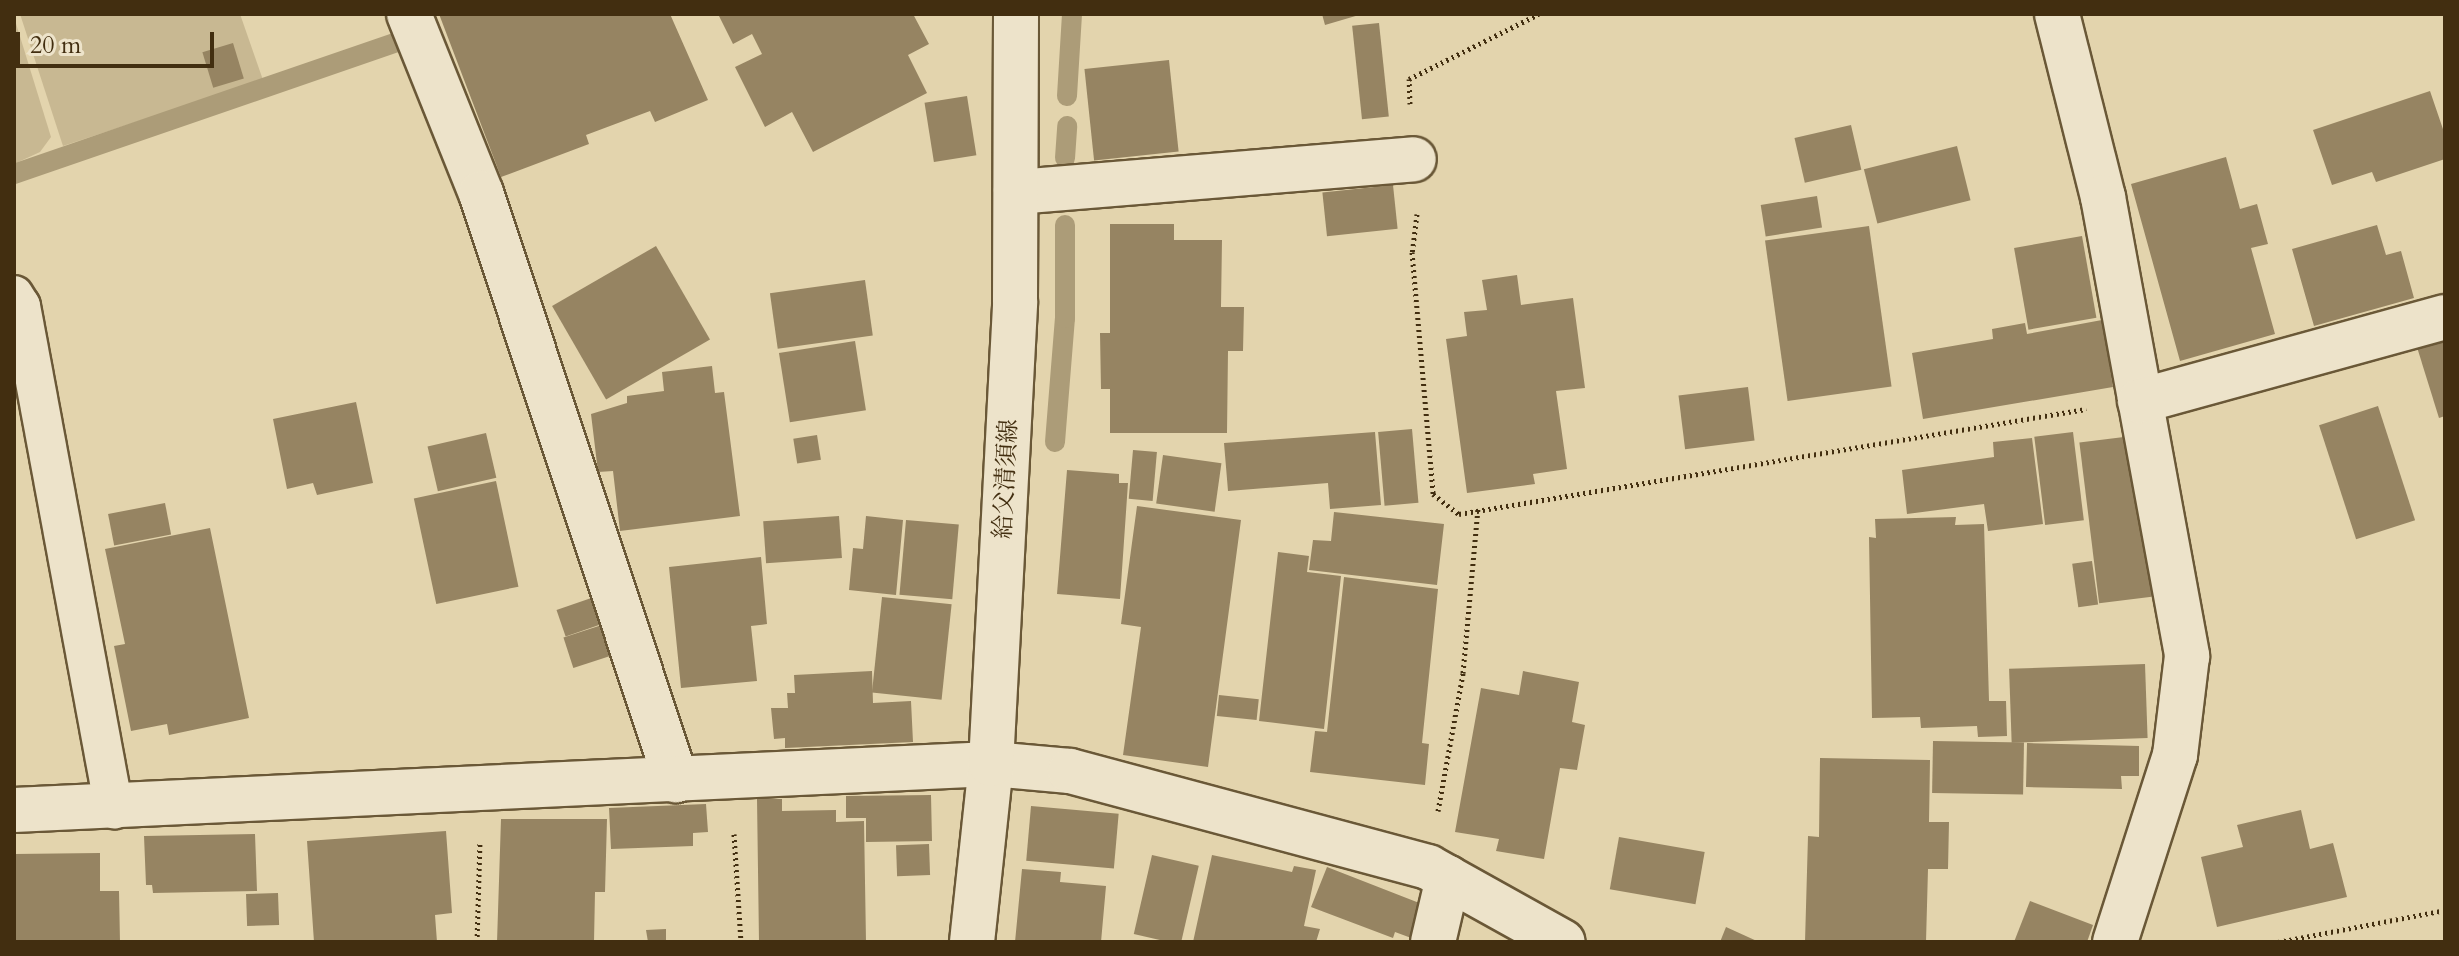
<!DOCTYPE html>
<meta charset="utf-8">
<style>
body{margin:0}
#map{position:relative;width:2459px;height:956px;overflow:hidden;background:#e3d4ad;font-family:Cardo,"Noto Serif JP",serif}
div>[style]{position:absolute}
.green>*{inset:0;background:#c8b892}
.stream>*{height:20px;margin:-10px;padding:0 10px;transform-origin:10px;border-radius:10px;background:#ac9c78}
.building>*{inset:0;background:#968462;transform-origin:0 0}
.path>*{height:5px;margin-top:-2.5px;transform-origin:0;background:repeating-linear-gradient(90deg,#422e10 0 2px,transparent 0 6px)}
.roads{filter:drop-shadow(2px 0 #6a5837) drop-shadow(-2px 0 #6a5837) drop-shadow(0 2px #6a5837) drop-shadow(0 -2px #6a5837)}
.service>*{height:38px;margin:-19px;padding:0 19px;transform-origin:19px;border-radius:19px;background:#ede3ca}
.minor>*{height:44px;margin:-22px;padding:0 22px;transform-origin:22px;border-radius:22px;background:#ede3ca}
.secondary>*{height:44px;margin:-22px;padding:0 22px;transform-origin:22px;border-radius:22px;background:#ede3ca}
span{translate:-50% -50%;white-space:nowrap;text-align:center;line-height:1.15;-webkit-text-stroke:6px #ede3ca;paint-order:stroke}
.street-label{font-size:24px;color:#422e10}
.frame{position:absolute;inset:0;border:16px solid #422e10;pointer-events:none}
.scale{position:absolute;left:16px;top:32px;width:198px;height:36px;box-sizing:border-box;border:4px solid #422e10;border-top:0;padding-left:10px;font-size:24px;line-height:28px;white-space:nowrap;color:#422e10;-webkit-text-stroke:6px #ede3ca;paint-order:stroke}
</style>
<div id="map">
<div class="green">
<i style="clip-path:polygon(20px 14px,240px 14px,263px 80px,63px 146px)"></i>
<i style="clip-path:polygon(14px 17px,51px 137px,40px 152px,14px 164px)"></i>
</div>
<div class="stream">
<i style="left:1067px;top:96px;width:82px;rotate:-86.5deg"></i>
<i style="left:1065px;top:158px;width:32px;rotate:-86deg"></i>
<i style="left:14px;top:174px;width:408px;rotate:-19deg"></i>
<i style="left:1055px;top:442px;width:124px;rotate:-85.4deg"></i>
<i style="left:1065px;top:318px;width:93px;rotate:-90deg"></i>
</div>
<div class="building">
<i style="clip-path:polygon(439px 14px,670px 14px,708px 100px,655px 122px,650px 111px,586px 135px,589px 144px,501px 177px)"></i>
<i style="clip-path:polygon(718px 14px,913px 14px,929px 44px,908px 55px,927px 93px,813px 152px,792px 112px,765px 127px,735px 67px,762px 54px,752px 34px,733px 44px)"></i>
<i style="clip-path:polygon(1322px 14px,1359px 14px,1359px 15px,1325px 25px)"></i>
<i style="left:1379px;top:23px;width:94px;height:27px;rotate:84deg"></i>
<i style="left:233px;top:43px;width:37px;height:32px;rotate:73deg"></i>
<i style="left:1169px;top:60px;width:92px;height:85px;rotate:84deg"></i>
<i style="clip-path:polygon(2430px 91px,2445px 135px,2445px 159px,2376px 182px,2372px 172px,2332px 185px,2313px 130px)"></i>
<i style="left:967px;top:96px;width:60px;height:43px;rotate:81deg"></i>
<i style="left:1851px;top:125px;width:46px;height:58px;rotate:77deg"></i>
<i style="left:1957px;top:146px;width:56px;height:96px;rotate:76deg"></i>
<i style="clip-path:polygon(2226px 157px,2240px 209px,2257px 204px,2268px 244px,2251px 248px,2275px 334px,2180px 361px,2131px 184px)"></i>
<i style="left:1393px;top:185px;width:44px;height:71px;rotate:84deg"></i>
<i style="left:1817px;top:196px;width:32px;height:57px;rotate:81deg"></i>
<i style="clip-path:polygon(1110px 224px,1174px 224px,1174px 240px,1222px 240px,1221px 307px,1244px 307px,1243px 351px,1228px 351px,1227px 433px,1110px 433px,1110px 389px,1101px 389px,1100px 333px,1110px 333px)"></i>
<i style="clip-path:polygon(2377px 225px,2386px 255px,2401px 251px,2414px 298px,2314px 326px,2292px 249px)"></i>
<i style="left:1869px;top:226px;width:162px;height:105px;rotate:82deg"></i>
<i style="left:2082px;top:236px;width:83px;height:69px;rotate:80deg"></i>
<i style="left:656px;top:246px;width:108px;height:120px;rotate:60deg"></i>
<i style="clip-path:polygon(1517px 275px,1521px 305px,1573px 298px,1585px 388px,1556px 391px,1567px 469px,1533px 474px,1535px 484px,1467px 493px,1446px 339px,1467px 336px,1464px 312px,1487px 310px,1482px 280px)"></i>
<i style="left:865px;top:280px;width:56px;height:96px;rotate:82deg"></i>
<i style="clip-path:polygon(2102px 320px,2113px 387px,1923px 419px,1912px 353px,1993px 339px,1992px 329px,2025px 323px,2027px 334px)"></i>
<i style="clip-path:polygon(2445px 335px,2445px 416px,2439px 418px,2416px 344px)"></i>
<i style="left:855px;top:341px;width:70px;height:77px;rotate:81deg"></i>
<i style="clip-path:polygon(712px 366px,715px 393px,724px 392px,740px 516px,620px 531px,613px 471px,598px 472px,591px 414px,627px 403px,627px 396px,664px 391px,662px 372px)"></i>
<i style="left:1748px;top:387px;width:54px;height:70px;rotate:83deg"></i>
<i style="clip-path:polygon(356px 402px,373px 483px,317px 495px,313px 483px,287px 489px,273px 419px)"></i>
<i style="left:2378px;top:406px;width:120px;height:62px;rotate:72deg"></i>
<i style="left:1412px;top:429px;width:74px;height:34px;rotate:85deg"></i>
<i style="clip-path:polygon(1375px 432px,1381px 505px,1330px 509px,1328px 483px,1228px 491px,1224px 443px)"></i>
<i style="left:2073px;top:432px;width:89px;height:39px;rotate:83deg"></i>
<i style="left:486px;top:433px;width:46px;height:60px;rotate:77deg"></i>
<i style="left:817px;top:435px;width:25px;height:24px;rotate:81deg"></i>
<i style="left:2132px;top:436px;width:162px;height:53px;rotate:83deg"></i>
<i style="clip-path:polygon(2032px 438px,2043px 524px,1988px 531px,1984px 504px,1907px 514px,1902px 470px,1994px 457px,1993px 442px)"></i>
<i style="left:1133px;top:450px;width:24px;height:49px;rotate:5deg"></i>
<i style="left:1163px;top:455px;width:59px;height:49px;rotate:8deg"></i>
<i style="clip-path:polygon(1067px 470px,1119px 474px,1119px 483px,1128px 483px,1120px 599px,1057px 594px)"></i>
<i style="left:496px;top:481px;width:108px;height:84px;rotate:78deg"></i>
<i style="left:165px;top:503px;width:32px;height:58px;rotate:79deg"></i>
<i style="clip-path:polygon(1137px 506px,1241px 520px,1208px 767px,1123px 755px,1141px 627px,1121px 624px)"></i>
<i style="clip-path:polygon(1334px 512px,1444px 524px,1437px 585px,1309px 570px,1313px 540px,1331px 541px)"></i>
<i style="left:839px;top:516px;width:42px;height:76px;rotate:86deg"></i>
<i style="clip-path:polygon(866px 516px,903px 520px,896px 595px,849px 590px,853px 548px,863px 549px)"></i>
<i style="clip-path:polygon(1956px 517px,1955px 525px,1984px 524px,1989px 701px,2006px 701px,2007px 736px,1978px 737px,1977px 726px,1921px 728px,1920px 717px,1872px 718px,1869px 537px,1876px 538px,1875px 519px)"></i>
<i style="left:906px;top:520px;width:53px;height:75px;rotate:5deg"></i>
<i style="clip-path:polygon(210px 528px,249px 718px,169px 735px,167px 724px,131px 731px,114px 646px,125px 644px,105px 549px)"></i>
<i style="clip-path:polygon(1278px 552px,1309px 556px,1307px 572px,1341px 576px,1324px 729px,1259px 721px)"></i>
<i style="clip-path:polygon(761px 557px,767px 624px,751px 626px,757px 681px,681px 688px,669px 567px)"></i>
<i style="left:2092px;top:561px;width:44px;height:20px;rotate:82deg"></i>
<i style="clip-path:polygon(1344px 577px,1438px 589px,1422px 743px,1429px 744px,1425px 785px,1310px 772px,1315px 731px,1327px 732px)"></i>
<i style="left:600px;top:595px;width:28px;height:46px;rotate:71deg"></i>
<i style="left:882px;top:597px;width:70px;height:96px;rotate:6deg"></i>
<i style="left:611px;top:622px;width:32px;height:50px;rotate:72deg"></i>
<i style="left:2145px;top:664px;width:74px;height:136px;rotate:88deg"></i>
<i style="clip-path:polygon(872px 671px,873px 703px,911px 701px,913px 742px,785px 748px,785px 738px,774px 739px,771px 708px,788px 708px,787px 693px,795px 693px,794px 675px)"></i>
<i style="clip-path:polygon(1523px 671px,1579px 682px,1572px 722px,1585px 725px,1577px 770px,1560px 768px,1544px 859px,1496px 851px,1499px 839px,1455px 832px,1481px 688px,1519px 695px)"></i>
<i style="left:1219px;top:695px;width:40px;height:21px;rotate:6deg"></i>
<i style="left:1933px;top:741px;width:91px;height:52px;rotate:1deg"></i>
<i style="clip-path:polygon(2027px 743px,2139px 746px,2139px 776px,2121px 776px,2122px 789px,2026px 787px)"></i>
<i style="clip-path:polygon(1820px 758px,1930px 760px,1929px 822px,1949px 822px,1948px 869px,1928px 869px,1926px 942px,1805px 942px,1808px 836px,1819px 837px)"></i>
<i style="clip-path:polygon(931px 795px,932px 841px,866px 842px,866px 818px,846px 818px,846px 796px)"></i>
<i style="clip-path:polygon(757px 799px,782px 799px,782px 811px,836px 810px,836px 822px,864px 821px,866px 942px,759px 942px)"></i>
<i style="clip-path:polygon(706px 804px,708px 832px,693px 833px,693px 846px,611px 849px,609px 808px)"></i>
<i style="left:1031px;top:806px;width:88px;height:55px;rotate:5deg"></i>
<i style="clip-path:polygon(2301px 810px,2310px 849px,2333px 843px,2347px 897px,2217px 927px,2201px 857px,2243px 847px,2237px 825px)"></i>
<i style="clip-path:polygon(501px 819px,607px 819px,605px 892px,595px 892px,594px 942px,497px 942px)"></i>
<i style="clip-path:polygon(446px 831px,452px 913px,435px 915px,437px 942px,314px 942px,307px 841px)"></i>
<i style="clip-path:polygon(255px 834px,257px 891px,153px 893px,152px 885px,146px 885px,144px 836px)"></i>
<i style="left:1619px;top:837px;width:87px;height:53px;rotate:10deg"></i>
<i style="left:929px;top:844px;width:31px;height:33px;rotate:88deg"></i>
<i style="clip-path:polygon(100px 853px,100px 891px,119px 891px,120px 942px,14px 942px,14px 854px)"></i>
<i style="left:1152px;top:855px;width:48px;height:81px;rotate:13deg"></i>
<i style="clip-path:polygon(1212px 855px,1292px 872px,1294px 866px,1316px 870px,1304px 926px,1320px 929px,1316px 942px,1193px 942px)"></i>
<i style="clip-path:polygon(1327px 867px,1427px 906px,1414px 939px,1395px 932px,1393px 938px,1311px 907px)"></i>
<i style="clip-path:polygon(1022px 869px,1061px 872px,1060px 882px,1106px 886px,1101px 942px,1015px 942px)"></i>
<i style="left:278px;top:893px;width:32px;height:32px;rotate:88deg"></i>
<i style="clip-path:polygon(2030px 901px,2093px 925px,2087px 942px,2014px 942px)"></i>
<i style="clip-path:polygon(1726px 927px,1759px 942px,1720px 942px)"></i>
<i style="clip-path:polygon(666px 929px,666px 942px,648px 942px,646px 930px)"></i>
</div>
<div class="path">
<i style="left:1410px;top:104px;width:25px;rotate:-92deg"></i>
<i style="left:1409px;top:79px;width:145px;rotate:-26.6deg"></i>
<i style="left:1417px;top:214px;width:38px;rotate:97deg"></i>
<i style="left:1412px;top:252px;width:243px;rotate:85deg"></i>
<i style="left:1433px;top:494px;width:33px;rotate:38deg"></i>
<i style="left:1459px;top:514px;width:636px;rotate:-9.51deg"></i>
<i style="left:1438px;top:811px;width:140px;rotate:-79.7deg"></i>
<i style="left:1463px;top:673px;width:165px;rotate:-84.8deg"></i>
<i style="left:734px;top:834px;width:108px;rotate:86.3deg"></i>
<i style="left:477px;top:942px;width:99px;rotate:-88.3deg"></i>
<i style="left:2278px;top:942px;width:170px;rotate:-10.8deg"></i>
</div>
<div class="roads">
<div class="service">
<i style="left:14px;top:295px;width:13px;rotate:58deg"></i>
<i style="left:21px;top:306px;width:512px;rotate:79.52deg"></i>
</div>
<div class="minor">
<i style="left:409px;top:14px;width:193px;rotate:68.1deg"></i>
<i style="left:481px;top:193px;width:619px;rotate:71.62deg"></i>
<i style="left:2057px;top:14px;width:189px;rotate:75.9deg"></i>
<i style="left:2103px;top:197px;width:467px;rotate:79.6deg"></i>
<i style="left:2187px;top:656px;width:100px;rotate:96.9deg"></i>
<i style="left:2175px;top:755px;width:196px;rotate:107.8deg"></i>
<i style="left:1016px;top:192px;width:399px;rotate:-4.7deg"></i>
<i style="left:2140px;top:401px;width:316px;rotate:-15.4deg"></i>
<i style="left:14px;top:810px;width:978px;rotate:-2.7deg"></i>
<i style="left:991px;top:764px;width:79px;rotate:5.1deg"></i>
<i style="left:1070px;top:771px;width:371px;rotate:15deg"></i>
<i style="left:1428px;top:867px;width:154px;rotate:29.1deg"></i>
<i style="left:1433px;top:942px;width:66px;rotate:-76.8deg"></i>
</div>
<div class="secondary">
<i style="left:972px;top:942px;width:179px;rotate:-83.9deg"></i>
<i style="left:991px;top:764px;width:463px;rotate:-87deg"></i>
<i style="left:1015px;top:302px;width:288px;rotate:-89.8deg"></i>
</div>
</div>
<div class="street-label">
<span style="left:1006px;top:479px;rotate:-87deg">給父清須線</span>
</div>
<div class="frame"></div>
<div class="scale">20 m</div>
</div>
